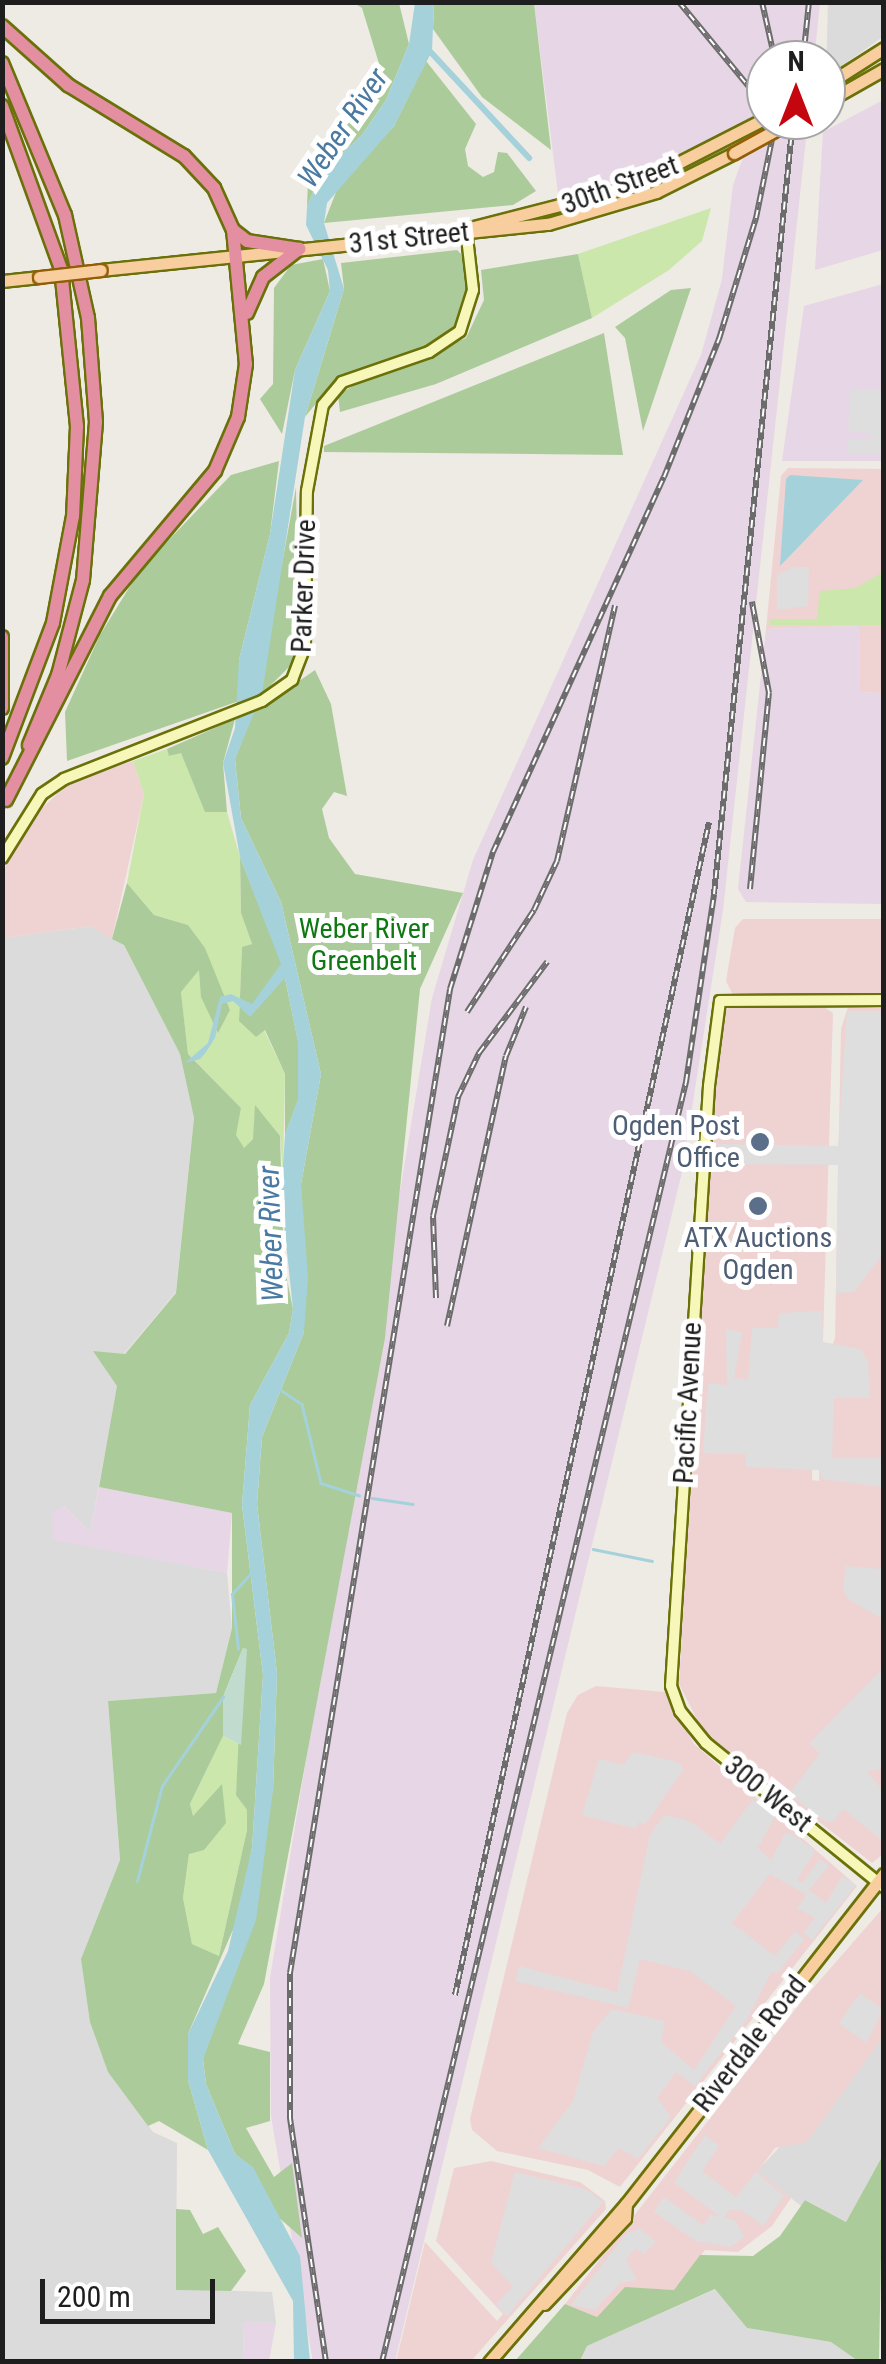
<!DOCTYPE html>
<style>
body{margin:0}
#map{position:relative;width:886px;height:2364px;overflow:hidden;background:#eeeae4;font-family:"Roboto Condensed",sans-serif}
div>[style]{position:absolute}
.residential>*{inset:0;background:#dcdbdb}
.commercial>*{inset:0;background:#efd3d3}
.industrial>*{inset:0;background:#e7d6e5}
.grass>*{inset:0;background:#cbe7ab}
.forest>*{inset:0;background:#abcc9a}
.wetland>*{inset:0;background:#c1dcce}
.parking>*{inset:0;background:#dedede}
.water>*{inset:0;background:#a5d1db}
.stream>*{height:2.5px;margin:-1.25px;padding:0 1.25px;transform-origin:1.25px;border-radius:1.25px;background:#a5d1db}
.canal>*{height:6px;margin:-3px;padding:0 3px;transform-origin:3px;border-radius:3px;background:#a5d1db}
.roads{filter:drop-shadow(2px 0 #6a7108) drop-shadow(-2px 0 #6a7108) drop-shadow(0 2px #6a7108) drop-shadow(0 -2px #6a7108)}
.secondary>*{height:10px;margin:-5px;padding:0 5px;transform-origin:5px;border-radius:5px;background:#f7f7b9}
.primary>*{height:11px;margin:-5.5px;padding:0 5.5px;transform-origin:5.5px;border-radius:5.5px;background:#f9ce9e}
.highway>*{height:12px;margin:-6px;padding:0 6px;transform-origin:6px;border-radius:6px;background:#e48ea1}
.rail>*{height:6px;margin-top:-3px;transform-origin:0;background:repeating-linear-gradient(90deg,#fff 0 8px,#6c6c6c 0 16px);box-sizing:border-box;border-block:2px solid #6c6c6c}
.bridges{filter:drop-shadow(2px 0 #925d05) drop-shadow(-2px 0 #925d05) drop-shadow(0 2px #925d05) drop-shadow(0 -2px #925d05)}
.primary-bridge>*{height:11px;margin:-5.5px;padding:0 5.5px;transform-origin:5.5px;border-radius:5.5px;background:#f9ce9e}
.dots>*{width:28px;height:28px;translate:-50% -50%;box-sizing:border-box;border:5px solid #fff;border-radius:50%}
span{translate:-50% -50%;white-space:nowrap;text-align:center;line-height:1.15;-webkit-text-stroke:10px #fff;paint-order:stroke}
.street-label{font-size:28px;color:#1e1e1e}
.park-label{font-size:28px;color:#0f7813}
.service-label{font-size:28px;color:#4e5e75}
.right{translate:-100% -50%;text-align:right}
.water-label{font-size:30px;color:#4a7aa2;font-style:italic}
.frame{position:absolute;inset:0;border:5px solid #1e1e1e;pointer-events:none}
.north{position:absolute;left:746px;top:40px;width:100px;height:100px;box-sizing:border-box;background:#fff;border:2px solid #a5a5a5;border-radius:50%;rotate:0deg;font-size:28px;font-weight:700;line-height:40px;text-align:center;color:#1e1e1e}
.north::after{content:'';display:block;margin:auto;width:35px;height:45px;background:#c5060f;clip-path:polygon(50% 0,100% 100%,50% 72%,0 100%)}
.scale{position:absolute;left:40px;top:2279px;width:175px;height:45px;box-sizing:border-box;border:5px solid #1e1e1e;border-top:0;padding-left:12px;font-size:30px;line-height:35px;white-space:nowrap;color:#1e1e1e;-webkit-text-stroke:8px #fff;paint-order:stroke}
</style>
<div id="map">
<div class="residential">
<i style="clip-path:polygon(828px 3px,883px 3px,884px 36px,826px 77px)"></i>
<i style="clip-path:polygon(91px 926px,124px 945px,180px 1054px,194px 1118px,176px 1292px,124px 1354px,90px 1532px,64px 1506px,53px 1539px,227px 1573px,232px 1628px,216px 1693px,108px 1701px,120px 1860px,81px 1959px,108px 2071px,153px 2132px,177px 2143px,176px 2289px,272px 2292px,276px 2323px,244px 2322px,243px 2361px,3px 2361px,2px 938px)"></i>
<i style="clip-path:polygon(883px 2037px,883px 2155px,846px 2222px,806px 2200px,801px 2206px,757px 2171px)"></i>
<i style="clip-path:polygon(716px 2289px,747px 2328px,831px 2342px,858px 2361px,580px 2362px,587px 2346px)"></i>
</div>
<div class="commercial">
<i style="clip-path:polygon(788px 468px,883px 469px,883px 693px,860px 692px,859px 626px,766px 629px,781px 476px)"></i>
<i style="clip-path:polygon(133px 761px,144px 794px,112px 939px,91px 926px,3px 938px,3px 871px,35px 815px,69px 783px)"></i>
<i style="clip-path:polygon(743px 919px,883px 919px,883px 998px,733px 995px,726px 981px,735px 928px)"></i>
<i style="clip-path:polygon(733px 1005px,821px 1005px,833px 1013px,823px 1339px,814px 1375px,812px 1480px,819px 1481px,821px 1377px,835px 1338px,841px 1029px,848px 1007px,883px 1006px,884px 1853px,872px 1863px,703px 1731px,679px 1684px,712px 1077px,722px 1013px)"></i>
<i style="clip-path:polygon(596px 1686px,665px 1692px,694px 1744px,857px 1886px,620px 2187px,588px 2170px,497px 2151px,472px 2130px,470px 2119px,567px 1713px,578px 1695px)"></i>
<i style="clip-path:polygon(883px 1908px,883px 2037px,807px 2142px,775px 2148px,758px 2171px,791px 2198px,772px 2226px,738px 2252px,705px 2250px,674px 2290px,625px 2288px,597px 2317px,565px 2304px,801px 2002px)"></i>
<i style="clip-path:polygon(491px 2161px,580px 2182px,605px 2201px,606px 2209px,471px 2361px,396px 2362px,425px 2242px,497px 2321px,503px 2314px,436px 2241px,454px 2168px)"></i>
</div>
<div class="industrial">
<i style="clip-path:polygon(534px 3px,820px 3px,814px 60px,766px 60px,766px 120px,808px 120px,723px 910px,682px 1172px,395px 2361px,313px 2362px,271px 2116px,270px 1978px,432px 998px,473px 860px,701px 355px,722px 279px,733px 185px,757px 119px,652px 171px,559px 201px)"></i>
<i style="clip-path:polygon(883px 100px,883px 250px,815px 270px,823px 132px)"></i>
<i style="clip-path:polygon(883px 284px,883px 461px,782px 461px,804px 306px)"></i>
<i style="clip-path:polygon(859px 626px,860px 692px,883px 693px,883px 904px,746px 902px,738px 889px,766px 629px)"></i>
<i style="clip-path:polygon(99px 1487px,232px 1513px,227px 1573px,53px 1540px,52px 1512px,64px 1506px,90px 1532px)"></i>
<i style="clip-path:polygon(244px 2322px,276px 2323px,269px 2361px,243px 2361px)"></i>
</div>
<div class="grass">
<i style="clip-path:polygon(711px 208px,702px 241px,669px 270px,592px 318px,578px 254px)"></i>
<i style="clip-path:polygon(883px 572px,883px 625px,769px 625px,770px 619px,817px 619px,820px 591px,856px 588px)"></i>
<i style="clip-path:polygon(167px 749px,170px 756px,181px 752px,205px 811px,227px 812px,240px 857px,241px 913px,252px 944px,242px 948px,239px 1020px,264px 1030px,285px 1074px,283px 1173px,280px 1136px,253px 1139px,244px 1149px,235px 1134px,241px 1108px,188px 1054px,181px 992px,200px 968px,218px 1032px,230px 1010px,188px 925px,154px 915px,127px 883px,144px 794px,133px 761px)"></i>
<i style="clip-path:polygon(223px 1736px,241px 1745px,236px 1794px,247px 1810px,247px 1830px,219px 1956px,192px 1944px,183px 1898px,189px 1854px,221px 1786px,192px 1817px,190px 1804px)"></i>
</div>
<div class="forest">
<i style="clip-path:polygon(354px 3px,399px 3px,409px 44px,386px 100px,362px 135px,320px 175px,307px 207px,308px 180px,381px 70px,362px 8px)"></i>
<i style="clip-path:polygon(434px 3px,534px 3px,551px 150px,482px 97px,433px 29px)"></i>
<i style="clip-path:polygon(426px 61px,476px 124px,465px 149px,468px 166px,483px 177px,494px 172px,498px 152px,507px 153px,536px 191px,513px 205px,324px 223px,338px 187px,394px 126px)"></i>
<i style="clip-path:polygon(457px 250px,468px 261px,470px 289px,459px 328px,442px 342px,334px 381px,305px 417px,344px 289px,341px 263px)"></i>
<i style="clip-path:polygon(578px 254px,592px 318px,436px 384px,340px 412px,338px 395px,356px 384px,466px 338px,484px 300px,481px 270px)"></i>
<i style="clip-path:polygon(323px 259px,330px 291px,295px 370px,282px 434px,260px 399px,273px 384px,274px 288px,291px 265px)"></i>
<i style="clip-path:polygon(691px 288px,643px 431px,625px 338px,615px 327px,671px 290px)"></i>
<i style="clip-path:polygon(604px 333px,623px 455px,324px 452px,324px 446px)"></i>
<i style="clip-path:polygon(279px 461px,270px 534px,239px 660px,239px 701px,67px 761px,65px 712px,100px 635px,140px 570px,231px 475px)"></i>
<i style="clip-path:polygon(296px 487px,299px 657px,262px 694px,260px 684px)"></i>
<i style="clip-path:polygon(315px 670px,331px 704px,347px 796px,334px 792px,322px 809px,329px 838px,355px 874px,463px 893px,420px 989px,385px 1338px,264px 1984px,238px 2044px,270px 2052px,270px 2121px,246px 2128px,274px 2177px,292px 2163px,302px 2238px,277px 2216px,253px 2168px,235px 2154px,206px 2084px,203px 2059px,273px 1790px,277px 1673px,257px 1504px,262px 1437px,304px 1332px,301px 1184px,321px 1074px,281px 902px,241px 818px,235px 759px,253px 713px)"></i>
<i style="clip-path:polygon(235px 719px,223px 763px,227px 812px,205px 812px,181px 753px,169px 756px,167px 749px)"></i>
<i style="clip-path:polygon(240px 857px,282px 964px,298px 1041px,298px 1100px,285px 1135px,285px 1074px,265px 1030px,256px 1037px,239px 1021px,242px 947px,252px 944px,241px 913px)"></i>
<i style="clip-path:polygon(evenodd,127px 883px,154px 915px,188px 925px,205px 948px,230px 1010px,218px 1033px,201px 997px,199px 970px,181px 992px,188px 1054px,241px 1108px,236px 1135px,244px 1148px,253px 1139px,255px 1105px,280px 1136px,284px 1265px,293px 1309px,289px 1333px,250px 1405px,242px 1505px,263px 1675px,252px 1848px,238px 1918px,188px 2034px,188px 2080px,208px 2150px,159px 2121px,148px 2126px,108px 2072px,90px 2022px,81px 1959px,120px 1860px,108px 1701px,216px 1693px,232px 1628px,232px 1513px,99px 1487px,117px 1386px,93px 1351px,125px 1354px,176px 1293px,194px 1118px,180px 1054px,124px 945px,112px 939px,127px 883px,243px 1648px,236px 1795px,247px 1810px,247px 1830px,219px 1956px,192px 1944px,183px 1898px,189px 1854px,204px 1850px,226px 1823px,222px 1784px,193px 1816px,190px 1804px,223px 1736px,223px 1697px,243px 1648px)"></i>
<i style="clip-path:polygon(883px 2155px,879px 2361px,858px 2361px,831px 2342px,747px 2328px,715px 2289px,587px 2346px,580px 2361px,515px 2361px,565px 2304px,597px 2317px,625px 2287px,674px 2290px,700px 2255px,753px 2256px,780px 2236px,805px 2200px,846px 2222px)"></i>
<i style="clip-path:polygon(176px 2209px,190px 2210px,203px 2234px,218px 2227px,246px 2271px,231px 2291px,176px 2290px)"></i>
</div>
<div class="wetland">
<i style="clip-path:polygon(243px 1648px,247px 1649px,241px 1745px,223px 1736px,223px 1697px)"></i>
</div>
<div class="parking">
<i style="clip-path:polygon(850px 390px,883px 390px,883px 454px,848px 454px,848px 439px,870px 440px,871px 434px,848px 431px)"></i>
<i style="clip-path:polygon(795px 567px,809px 567px,808px 606px,777px 610px,777px 574px)"></i>
<i style="clip-path:polygon(847px 1011px,883px 1011px,884px 1253px,854px 1292px,836px 1293px,838px 1165px,720px 1164px,718px 1144px,838px 1146px)"></i>
<i style="clip-path:polygon(822px 1311px,823px 1342px,860px 1349px,868px 1361px,870px 1398px,834px 1398px,832px 1458px,883px 1458px,883px 1487px,822px 1479px,820px 1470px,746px 1467px,746px 1454px,703px 1453px,708px 1383px,727px 1385px,726px 1329px,742px 1332px,734px 1378px,748px 1380px,752px 1328px,778px 1328px,779px 1313px)"></i>
<i style="clip-path:polygon(846px 1566px,883px 1569px,881px 1618px,849px 1600px,843px 1589px)"></i>
<i style="clip-path:polygon(883px 1668px,883px 1768px,867px 1772px,883px 1790px,883px 1841px,843px 1809px,833px 1822px,824px 1821px,789px 1794px,820px 1753px,809px 1744px)"></i>
<i style="clip-path:polygon(633px 1752px,678px 1762px,684px 1769px,645px 1824px,638px 1822px,636px 1829px,582px 1815px,599px 1759px,623px 1765px)"></i>
<i style="clip-path:polygon(753px 1799px,775px 1816px,758px 1848px,771px 1860px,785px 1834px,793px 1834px,815px 1851px,797px 1880px,802px 1883px,820px 1859px,829px 1866px,809px 1890px,826px 1903px,842px 1876px,856px 1885px,812px 1940px,804px 1933px,815px 1918px,797px 1908px,807px 1895px,770px 1874px,732px 1923px,775px 1956px,795px 1931px,804px 1939px,777px 1974px,772px 1971px,746px 2021px,695px 2086px,676px 2072px,657px 2098px,671px 2117px,638px 2159px,619px 2148px,604px 2166px,538px 2148px,573px 2101px,593px 2032px,612px 2009px,665px 2021px,661px 2042px,694px 2070px,736px 2006px,690px 1971px,640px 1959px,628px 2008px,515px 1981px,519px 1966px,617px 1992px,650px 1834px,665px 1815px,690px 1821px,720px 1844px)"></i>
<i style="clip-path:polygon(860px 1993px,883px 2010px,866px 2043px,839px 2023px)"></i>
<i style="clip-path:polygon(705px 2135px,719px 2146px,702px 2171px,736px 2197px,756px 2172px,784px 2196px,763px 2226px,743px 2211px,730px 2209px,723px 2219px,674px 2182px)"></i>
<i style="clip-path:polygon(515px 2172px,585px 2189px,603px 2202px,507px 2316px,496px 2305px,513px 2286px,491px 2263px)"></i>
<i style="clip-path:polygon(664px 2197px,703px 2225px,711px 2215px,735px 2220px,744px 2237px,730px 2247px,696px 2241px,654px 2212px)"></i>
<i style="clip-path:polygon(640px 2229px,656px 2242px,644px 2254px,635px 2248px,626px 2260px,637px 2280px,620px 2283px,595px 2310px,571px 2305px,627px 2233px)"></i>
</div>
<div class="water">
<i style="clip-path:polygon(415px 3px,434px 3px,432px 51px,394px 126px,327px 203px,324px 223px,344px 289px,305px 417px,262px 694px,235px 759px,241px 818px,281px 902px,321px 1074px,301px 1184px,308px 1278px,304px 1332px,262px 1437px,257px 1504px,277px 1673px,273px 1790px,256px 1920px,203px 2059px,206px 2084px,235px 2154px,253px 2167px,300px 2256px,310px 2361px,294px 2361px,293px 2301px,208px 2150px,188px 2080px,188px 2034px,228px 1951px,252px 1848px,263px 1675px,242px 1505px,250px 1405px,289px 1333px,293px 1309px,281px 1195px,285px 1135px,298px 1099px,298px 1042px,285px 978px,250px 1017px,233px 1001px,222px 1004px,215px 1038px,206px 1052px,200px 1059px,185px 1063px,208px 1043px,220px 997px,231px 994px,252px 1004px,281px 964px,240px 857px,223px 763px,235px 728px,239px 660px,270px 534px,295px 370px,330px 291px,328px 270px,306px 225px,307px 207px,320px 175px,362px 135px,386px 100px,409px 44px)"></i>
<i style="clip-path:polygon(790px 475px,863px 480px,780px 566px,786px 479px)"></i>
</div>
<div class="stream">
<i style="left:275px;top:1386px;width:32px;rotate:34deg"></i>
<i style="left:302px;top:1404px;width:81px;rotate:76.5deg"></i>
<i style="left:321px;top:1483px;width:40px;rotate:18deg"></i>
<i style="left:372px;top:1498px;width:41px;rotate:8.3deg"></i>
<i style="left:593px;top:1549px;width:60px;rotate:11.5deg"></i>
<i style="left:238px;top:1649px;width:55px;rotate:-96.2deg"></i>
<i style="left:232px;top:1594px;width:28px;rotate:-48deg"></i>
<i style="left:137px;top:1881px;width:98px;rotate:-75.3deg"></i>
<i style="left:162px;top:1786px;width:108px;rotate:-55.6deg"></i>
</div>
<div class="canal">
<i style="left:425px;top:46px;width:153px;rotate:47.1deg"></i>
</div>
<div class="roads">
<div class="secondary">
<i style="left:2px;top:858px;width:75px;rotate:-58deg"></i>
<i style="left:42px;top:794px;width:27px;rotate:-34deg"></i>
<i style="left:64px;top:779px;width:213px;rotate:-21.5deg"></i>
<i style="left:262px;top:701px;width:37px;rotate:-35deg"></i>
<i style="left:292px;top:680px;width:36px;rotate:-69deg"></i>
<i style="left:305px;top:646px;width:155px;rotate:-89.3deg"></i>
<i style="left:307px;top:491px;width:87px;rotate:-79.5deg"></i>
<i style="left:323px;top:405px;width:30px;rotate:-50deg"></i>
<i style="left:342px;top:382px;width:92px;rotate:-19deg"></i>
<i style="left:429px;top:352px;width:37px;rotate:-34deg"></i>
<i style="left:460px;top:331px;width:43px;rotate:-72.4deg"></i>
<i style="left:473px;top:290px;width:61px;rotate:-96.5deg"></i>
<i style="left:884px;top:1000px;width:164px;rotate:179.7deg"></i>
<i style="left:720px;top:1001px;width:86px;rotate:97.4deg"></i>
<i style="left:709px;top:1086px;width:601px;rotate:93.62deg"></i>
<i style="left:671px;top:1686px;width:27px;rotate:70deg"></i>
<i style="left:680px;top:1711px;width:41px;rotate:50.9deg"></i>
<i style="left:706px;top:1743px;width:229px;rotate:39deg"></i>
</div>
<div class="primary">
<i style="left:826px;top:85px;width:69px;rotate:-32.5deg"></i>
<i style="left:826px;top:102px;width:67px;rotate:-29.6deg"></i>
<i style="left:470px;top:228px;width:168px;rotate:-14.4deg"></i>
<i style="left:633px;top:186px;width:149px;rotate:-27.1deg"></i>
<i style="left:101px;top:270px;width:449px;rotate:-5.9deg"></i>
<i style="left:548px;top:224px;width:113px;rotate:-16.5deg"></i>
<i style="left:656px;top:192px;width:87px;rotate:-26.6deg"></i>
<i style="left:2px;top:281px;width:37px;rotate:-6deg"></i>
<i style="left:544px;top:2304px;width:118px;rotate:-46.7deg"></i>
<i style="left:625px;top:2218px;width:14px;rotate:-86deg"></i>
<i style="left:489px;top:2362px;width:209px;rotate:-49.1deg"></i>
<i style="left:626px;top:2204px;width:419px;rotate:-52deg"></i>
</div>
<div class="highway">
<i style="left:2px;top:26px;width:89px;rotate:41.8deg"></i>
<i style="left:68px;top:85px;width:136px;rotate:31.5deg"></i>
<i style="left:184px;top:156px;width:44px;rotate:46.8deg"></i>
<i style="left:214px;top:188px;width:46px;rotate:65.7deg"></i>
<i style="left:233px;top:230px;width:135px;rotate:84.5deg"></i>
<i style="left:246px;top:364px;width:54px;rotate:98.6deg"></i>
<i style="left:238px;top:417px;width:59px;rotate:113.1deg"></i>
<i style="left:215px;top:471px;width:163px;rotate:130deg"></i>
<i style="left:110px;top:596px;width:229px;rotate:117deg"></i>
<i style="left:2px;top:63px;width:165px;rotate:67.5deg"></i>
<i style="left:65px;top:215px;width:106px;rotate:77.4deg"></i>
<i style="left:88px;top:318px;width:104px;rotate:85.6deg"></i>
<i style="left:96px;top:422px;width:159px;rotate:94.7deg"></i>
<i style="left:83px;top:580px;width:98px;rotate:104.7deg"></i>
<i style="left:58px;top:675px;width:76px;rotate:112.5deg"></i>
<i style="left:2px;top:106px;width:173px;rotate:70.1deg"></i>
<i style="left:61px;top:269px;width:158px;rotate:84.2deg"></i>
<i style="left:77px;top:426px;width:90px;rotate:92.5deg"></i>
<i style="left:73px;top:516px;width:109px;rotate:100.6deg"></i>
<i style="left:53px;top:623px;width:144px;rotate:110.7deg"></i>
<i style="left:233px;top:230px;width:18px;rotate:38deg"></i>
<i style="left:247px;top:241px;width:53px;rotate:8.7deg"></i>
<i style="left:247px;top:313px;width:39px;rotate:-66deg"></i>
<i style="left:263px;top:277px;width:46px;rotate:-37.9deg"></i>
<i style="left:2px;top:637px;width:71px;rotate:90deg"></i>
</div>
</div>
<div class="rail">
<i style="left:679px;top:2px;width:110px;rotate:50.5deg"></i>
<i style="left:762px;top:2px;width:59px;rotate:77.4deg"></i>
<i style="left:803px;top:60px;width:58px;rotate:-84.1deg"></i>
<i style="left:750px;top:889px;width:197px;rotate:-84.5deg"></i>
<i style="left:769px;top:693px;width:93px;rotate:-100.6deg"></i>
<i style="left:467px;top:1012px;width:122px;rotate:-56.7deg"></i>
<i style="left:534px;top:910px;width:54px;rotate:-64.9deg"></i>
<i style="left:557px;top:861px;width:262px;rotate:-77.2deg"></i>
<i style="left:436px;top:1298px;width:82px;rotate:-92.1deg"></i>
<i style="left:433px;top:1216px;width:122px;rotate:-78.1deg"></i>
<i style="left:458px;top:1097px;width:49px;rotate:-64.5deg"></i>
<i style="left:479px;top:1053px;width:114px;rotate:-53.2deg"></i>
<i style="left:447px;top:1326px;width:276px;rotate:-77.7deg"></i>
<i style="left:506px;top:1056px;width:53px;rotate:-67.8deg"></i>
<i style="left:455px;top:1995px;width:1200px;rotate:-77.78deg"></i>
<i style="left:326px;top:2362px;width:247px;rotate:-98.4deg"></i>
<i style="left:290px;top:2118px;width:145px;rotate:-90deg"></i>
<i style="left:290px;top:1973px;width:997px;rotate:-80.76deg"></i>
<i style="left:450px;top:989px;width:144px;rotate:-72.6deg"></i>
<i style="left:493px;top:852px;width:412px;rotate:-65.5deg"></i>
<i style="left:664px;top:477px;width:149px;rotate:-68.3deg"></i>
<i style="left:719px;top:339px;width:127px;rotate:-73deg"></i>
<i style="left:756px;top:218px;width:100px;rotate:-78.5deg"></i>
<i style="left:382px;top:2362px;width:1316px;rotate:-76.64deg"></i>
<i style="left:686px;top:1082px;width:190px;rotate:-81.5deg"></i>
<i style="left:714px;top:894px;width:778px;rotate:-84.17deg"></i>
</div>
<div class="bridges">
<div class="primary-bridge">
<i style="left:734px;top:153px;width:68px;rotate:-28.8deg"></i>
<i style="left:39px;top:277px;width:62px;rotate:-6.4deg"></i>
</div>
</div>
<div class="dots">
<i style="left:760px;top:1142px;background:#5c6f8a"></i>
<i style="left:758px;top:1206px;background:#5c6f8a"></i>
</div>
<div class="street-label">
<span style="left:620px;top:185px;rotate:-20deg">30th Street</span>
<span style="left:409px;top:238px;rotate:-6deg">31st Street</span>
<span style="left:304px;top:586px;rotate:-88deg">Parker Drive</span>
<span style="left:688px;top:1403px;rotate:-87deg">Pacific Avenue</span>
<span style="left:768px;top:1794px;rotate:39deg">300 West</span>
<span style="left:750px;top:2044px;rotate:-52deg">Riverdale Road</span>
</div>
<div class="park-label">
<span style="left:364px;top:945px">Weber River<br>Greenbelt</span>
</div>
<div class="service-label">
<span class="right" style="left:740px;top:1142px">Ogden Post<br>Office</span>
<span style="left:758px;top:1254px">ATX Auctions<br>Ogden</span>
</div>
<div class="water-label">
<span style="left:343px;top:128px;rotate:-56deg">Weber River</span>
<span style="left:271px;top:1234px;rotate:-92deg">Weber River</span>
</div>
<div class="frame"></div>
<div class="north">N</div>
<div class="scale">200 m</div>
</div>
